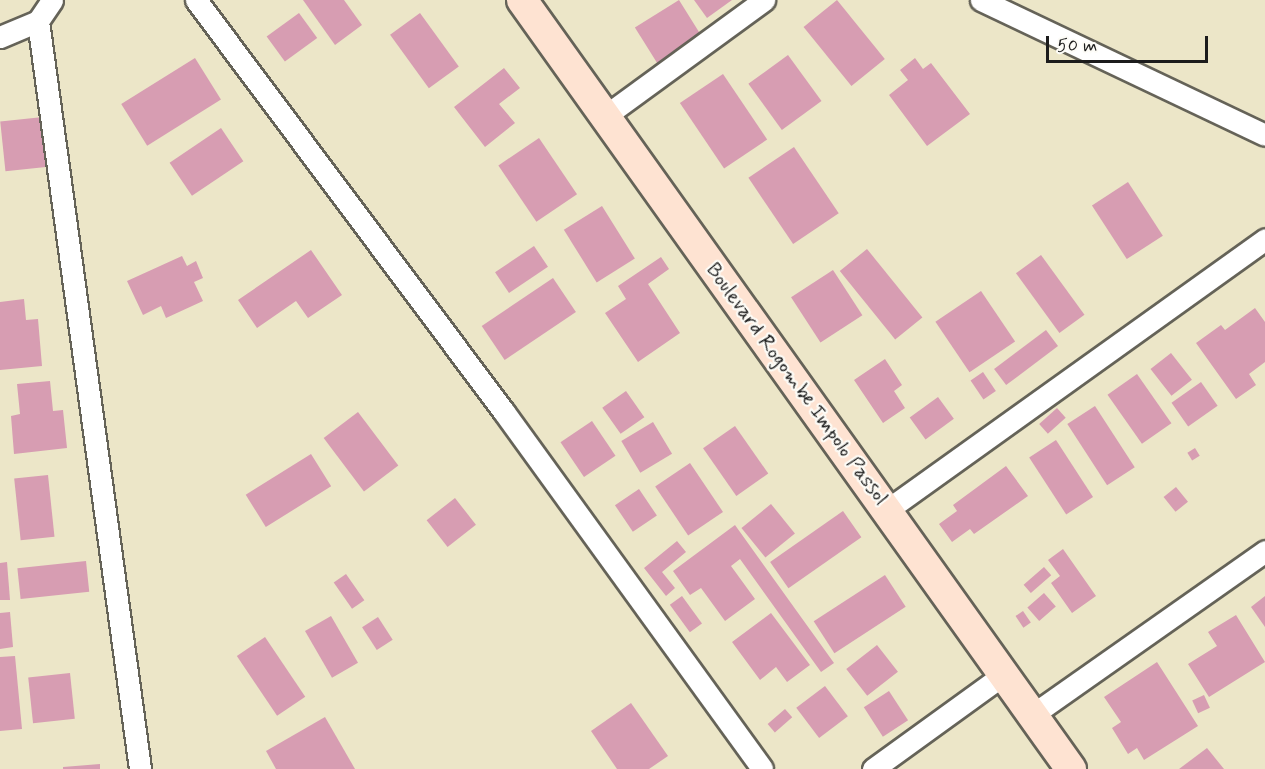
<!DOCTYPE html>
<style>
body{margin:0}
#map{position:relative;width:1265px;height:769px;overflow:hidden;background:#ece6c8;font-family:Mynerve,sans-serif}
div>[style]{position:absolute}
.building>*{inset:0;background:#d79db2;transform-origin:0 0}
.roads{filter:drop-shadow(2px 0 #656358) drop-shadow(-2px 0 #656358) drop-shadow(0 2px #656358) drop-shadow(0 -2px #656358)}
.street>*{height:21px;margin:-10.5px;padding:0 10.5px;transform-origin:10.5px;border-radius:10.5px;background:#fff}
.secondary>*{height:30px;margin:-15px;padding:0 15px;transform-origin:15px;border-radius:15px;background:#fee3d2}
span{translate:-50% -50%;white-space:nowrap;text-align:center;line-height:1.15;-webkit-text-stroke:4.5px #fdfcf7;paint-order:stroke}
.street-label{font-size:21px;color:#1c1c1c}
.scale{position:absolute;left:1046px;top:36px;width:162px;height:27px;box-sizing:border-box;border:3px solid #1c1c1c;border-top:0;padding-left:8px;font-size:18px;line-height:21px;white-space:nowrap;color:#1c1c1c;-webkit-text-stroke:4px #fdfcf7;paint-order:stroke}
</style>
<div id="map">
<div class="building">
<i style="clip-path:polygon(303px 0,344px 0,362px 25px,335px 45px)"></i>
<i style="left:679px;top:0;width:44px;height:52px;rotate:58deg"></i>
<i style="clip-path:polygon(694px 0,732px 0,707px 18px)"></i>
<i style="left:837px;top:0;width:76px;height:43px;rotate:51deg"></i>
<i style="left:299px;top:13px;width:31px;height:40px;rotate:54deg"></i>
<i style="left:420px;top:13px;width:66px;height:37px;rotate:54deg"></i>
<i style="left:788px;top:55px;width:57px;height:49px;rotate:54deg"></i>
<i style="left:195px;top:58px;width:49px;height:87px;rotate:58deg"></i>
<i style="clip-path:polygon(915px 58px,923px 69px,931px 63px,970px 114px,927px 146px,889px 95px,908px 80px,900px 70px)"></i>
<i style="clip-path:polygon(504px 68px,520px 88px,499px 104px,515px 123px,485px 147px,454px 107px)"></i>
<i style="left:723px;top:74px;width:79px;height:52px;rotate:56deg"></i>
<i style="left:43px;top:117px;width:50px;height:43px;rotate:84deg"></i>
<i style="left:221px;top:128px;width:40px;height:62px;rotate:56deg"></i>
<i style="left:539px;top:138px;width:68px;height:49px;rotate:56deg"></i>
<i style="left:794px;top:147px;width:80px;height:55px;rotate:56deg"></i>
<i style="left:1128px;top:182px;width:64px;height:43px;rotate:57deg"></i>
<i style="left:602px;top:206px;width:62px;height:45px;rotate:58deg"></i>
<i style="left:534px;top:246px;width:25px;height:47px;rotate:56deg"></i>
<i style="left:867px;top:249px;width:88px;height:35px;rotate:51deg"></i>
<i style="clip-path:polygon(311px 250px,342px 295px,308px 318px,296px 301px,257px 328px,238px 300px)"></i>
<i style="left:1041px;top:255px;width:74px;height:31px;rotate:54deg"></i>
<i style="clip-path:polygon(182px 256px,187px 266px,196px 261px,203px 278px,194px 282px,203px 301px,166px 318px,161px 306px,143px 315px,127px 281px)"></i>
<i style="clip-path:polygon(661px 257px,669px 269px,648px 284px,680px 333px,638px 362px,605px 313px,626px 299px,618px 286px)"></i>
<i style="left:833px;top:270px;width:54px;height:50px;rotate:57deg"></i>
<i style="left:553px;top:278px;width:41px;height:86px;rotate:56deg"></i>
<i style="left:981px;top:291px;width:61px;height:55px;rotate:56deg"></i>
<i style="clip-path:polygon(24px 299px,26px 320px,38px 319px,42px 366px,0 370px,0 302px)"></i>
<i style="clip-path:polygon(1255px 308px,1265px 322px,1265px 362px,1249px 374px,1256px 385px,1236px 399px,1196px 343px,1221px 325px,1225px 330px)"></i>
<i style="left:1046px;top:330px;width:20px;height:65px;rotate:53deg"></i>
<i style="left:1171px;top:353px;width:34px;height:26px;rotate:52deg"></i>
<i style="clip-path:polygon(885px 359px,902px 385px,894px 391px,905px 408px,883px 423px,854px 380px)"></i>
<i style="left:983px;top:372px;width:23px;height:15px;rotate:56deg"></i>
<i style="left:1137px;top:374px;width:60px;height:36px;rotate:55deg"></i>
<i style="clip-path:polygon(50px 381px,53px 411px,63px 410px,67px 448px,14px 454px,11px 416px,20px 414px,17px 384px)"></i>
<i style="left:1201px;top:382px;width:29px;height:36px;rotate:55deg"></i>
<i style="left:626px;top:391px;width:32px;height:29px;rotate:55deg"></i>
<i style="left:938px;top:397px;width:27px;height:35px;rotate:54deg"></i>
<i style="left:1095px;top:406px;width:73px;height:33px;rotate:57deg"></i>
<i style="left:1057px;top:408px;width:13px;height:24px;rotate:48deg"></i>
<i style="left:358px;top:412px;width:67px;height:43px;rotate:53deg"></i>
<i style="left:592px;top:421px;width:42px;height:38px;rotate:56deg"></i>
<i style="left:653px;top:422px;width:37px;height:37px;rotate:59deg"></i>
<i style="left:735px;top:426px;width:58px;height:39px;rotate:55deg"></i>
<i style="left:1056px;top:440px;width:68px;height:32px;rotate:57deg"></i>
<i style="left:1195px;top:448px;width:9px;height:9px;rotate:58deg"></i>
<i style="left:311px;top:454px;width:38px;height:77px;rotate:58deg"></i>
<i style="left:690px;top:463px;width:59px;height:42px;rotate:56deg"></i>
<i style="clip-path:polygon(1006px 466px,1028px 496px,974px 534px,970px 529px,952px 542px,939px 524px,957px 511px,953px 505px)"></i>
<i style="left:48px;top:475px;width:62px;height:34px;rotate:84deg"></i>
<i style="left:1176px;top:487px;width:19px;height:16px;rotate:51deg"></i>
<i style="left:639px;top:489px;width:32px;height:29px;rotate:56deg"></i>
<i style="left:455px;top:498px;width:34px;height:36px;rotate:52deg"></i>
<i style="left:771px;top:504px;width:38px;height:38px;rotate:51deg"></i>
<i style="left:843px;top:511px;width:32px;height:89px;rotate:55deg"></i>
<i style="clip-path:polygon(735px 525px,834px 663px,821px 672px,740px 559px,731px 566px,755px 599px,725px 621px,701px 588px,690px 595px,673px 571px)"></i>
<i style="clip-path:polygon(677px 541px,686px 552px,662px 572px,675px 588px,666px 596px,644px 568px)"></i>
<i style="clip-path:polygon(1063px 549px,1096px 596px,1072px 613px,1051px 583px,1060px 576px,1048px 560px)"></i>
<i style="left:86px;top:561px;width:31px;height:69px;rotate:84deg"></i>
<i style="clip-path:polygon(7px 562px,10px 600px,0 600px,0 563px)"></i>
<i style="left:1044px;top:567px;width:11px;height:27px;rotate:49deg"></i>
<i style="left:346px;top:574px;width:32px;height:15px;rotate:55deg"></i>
<i style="left:885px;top:575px;width:38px;height:85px;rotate:57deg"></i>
<i style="left:1044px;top:593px;width:18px;height:22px;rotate:49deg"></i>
<i style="left:682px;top:596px;width:34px;height:15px;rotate:54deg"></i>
<i style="clip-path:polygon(1265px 596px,1265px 627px,1251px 607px)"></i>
<i style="left:1023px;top:611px;width:14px;height:9px;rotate:56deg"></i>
<i style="clip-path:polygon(10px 612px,13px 647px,0 649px,0 613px)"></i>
<i style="clip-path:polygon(771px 613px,810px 665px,787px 682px,776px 667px,760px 680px,732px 642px)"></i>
<i style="clip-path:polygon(1236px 615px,1265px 662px,1209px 697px,1188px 664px,1217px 646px,1208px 632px)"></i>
<i style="left:331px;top:616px;width:54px;height:30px;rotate:60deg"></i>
<i style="left:378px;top:617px;width:27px;height:19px;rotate:57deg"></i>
<i style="left:265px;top:637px;width:72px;height:34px;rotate:56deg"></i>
<i style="left:877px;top:645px;width:34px;height:39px;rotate:52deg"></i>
<i style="clip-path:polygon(15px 656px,22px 729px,0 731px,0 657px)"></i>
<i style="clip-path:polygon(1157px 662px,1198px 726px,1144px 760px,1137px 748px,1128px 754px,1112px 728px,1121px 722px,1104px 697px)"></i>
<i style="left:70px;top:673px;width:46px;height:42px;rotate:84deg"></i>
<i style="left:825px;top:686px;width:38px;height:36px;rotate:53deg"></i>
<i style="left:889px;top:691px;width:35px;height:30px;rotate:57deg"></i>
<i style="left:1204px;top:695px;width:14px;height:13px;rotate:65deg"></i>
<i style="clip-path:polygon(631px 703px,668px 756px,649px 769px,617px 769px,591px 731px)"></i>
<i style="left:785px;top:709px;width:11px;height:23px;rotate:49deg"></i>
<i style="clip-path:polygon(325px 717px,355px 769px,276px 769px,266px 751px)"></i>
<i style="clip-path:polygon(1207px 748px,1224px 769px,1179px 769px)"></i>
<i style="clip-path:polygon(100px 764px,100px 769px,63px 769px,63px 767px)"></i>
</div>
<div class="roads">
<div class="street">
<i style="left:196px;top:0;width:514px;rotate:53.22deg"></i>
<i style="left:504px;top:412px;width:440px;rotate:54.1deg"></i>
<i style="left:981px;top:0;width:314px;rotate:25.4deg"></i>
<i style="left:38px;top:21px;width:755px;rotate:82.23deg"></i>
<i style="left:0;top:37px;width:41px;rotate:-22.8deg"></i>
<i style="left:38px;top:21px;width:25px;rotate:-56deg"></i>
<i style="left:605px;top:116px;width:197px;rotate:-36.1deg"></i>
<i style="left:887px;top:510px;width:465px;rotate:-35.6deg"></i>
<i style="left:1032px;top:715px;width:285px;rotate:-35.1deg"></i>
<i style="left:873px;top:769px;width:160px;rotate:-35.9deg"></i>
</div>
<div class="secondary">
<i style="left:522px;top:0;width:945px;rotate:54.48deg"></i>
</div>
</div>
<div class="street-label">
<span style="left:797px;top:384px;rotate:54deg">Boulevard Rogombe Impolo Passol</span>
</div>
<div class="scale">50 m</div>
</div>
